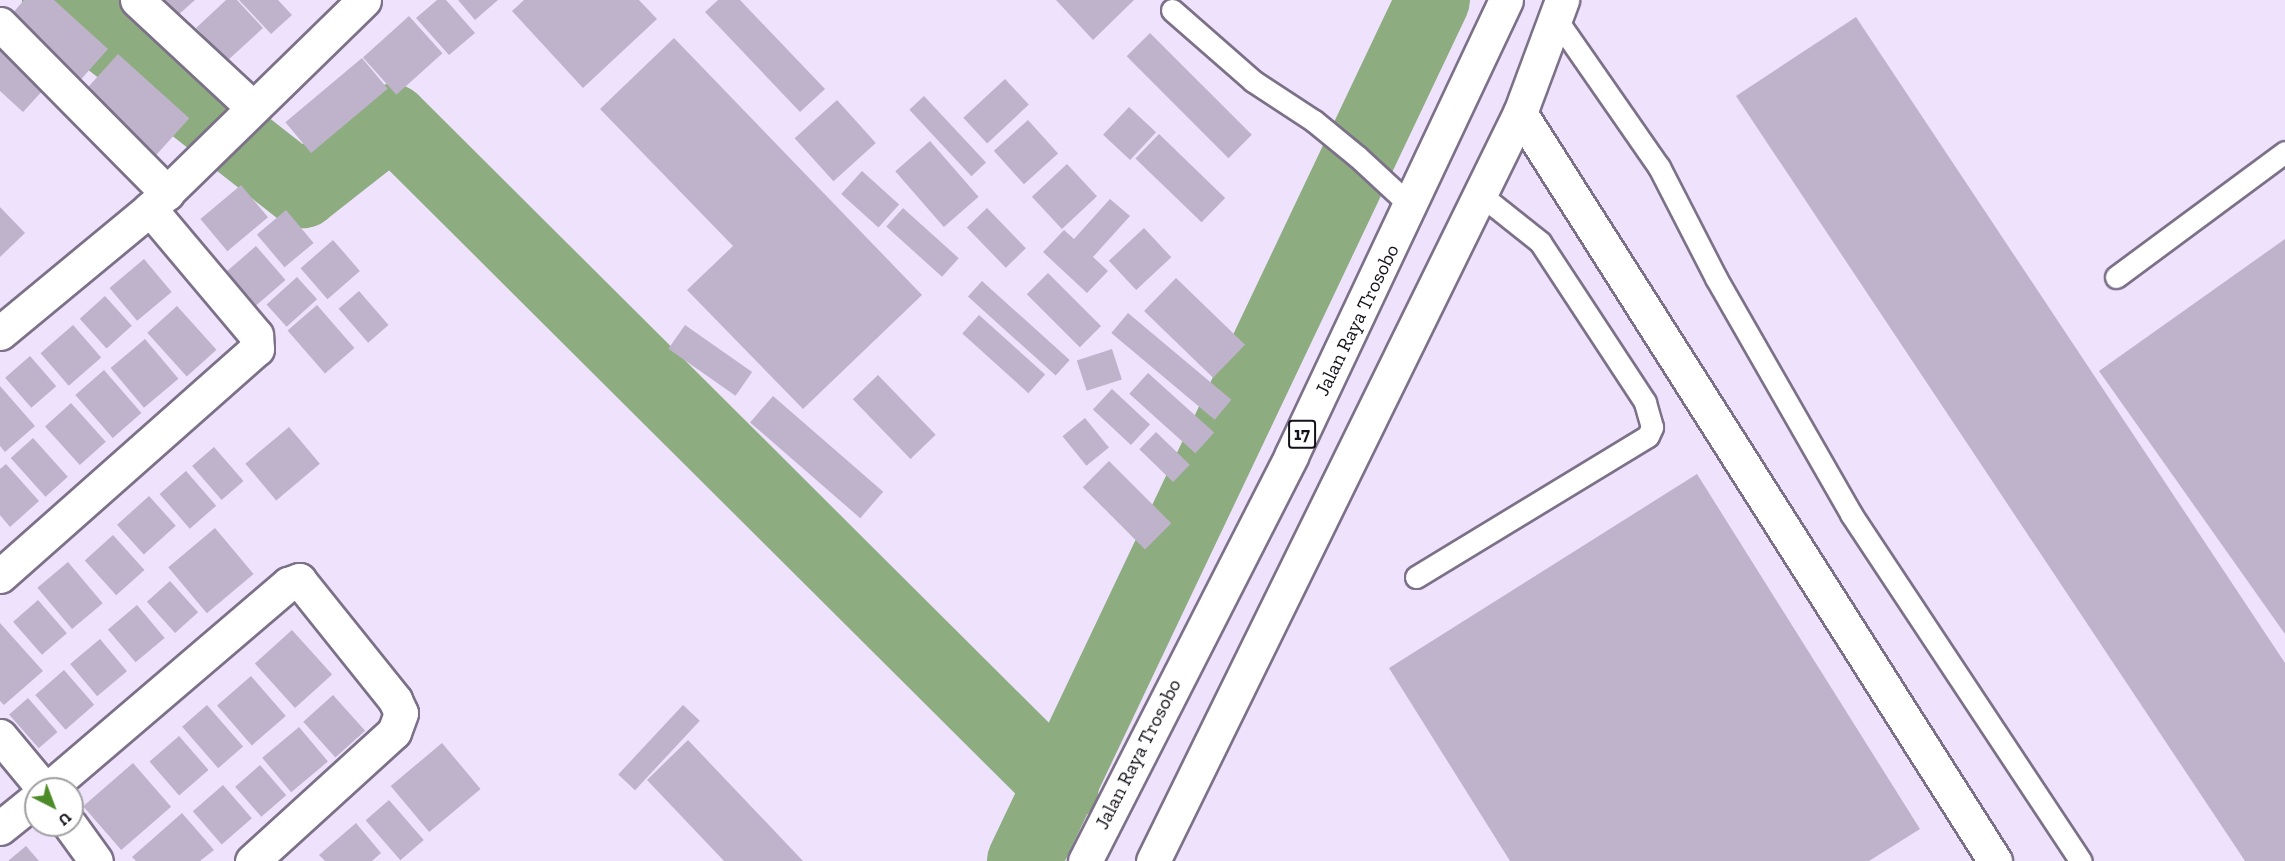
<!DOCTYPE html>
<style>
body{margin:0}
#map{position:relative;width:2285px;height:861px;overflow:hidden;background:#eee2fd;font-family:"Zilla Slab",serif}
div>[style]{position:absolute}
.river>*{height:74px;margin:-37px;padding:0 37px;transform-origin:37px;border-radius:37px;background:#8dac7f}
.building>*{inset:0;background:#bfb3cc;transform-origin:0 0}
.roads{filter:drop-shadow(2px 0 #7c7188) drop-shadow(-2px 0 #7c7188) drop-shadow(0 2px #7c7188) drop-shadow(0 -2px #7c7188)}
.lane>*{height:21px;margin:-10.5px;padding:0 10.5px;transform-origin:10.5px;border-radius:10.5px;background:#fff}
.street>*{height:33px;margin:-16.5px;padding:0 16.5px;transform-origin:16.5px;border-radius:16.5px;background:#fff}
.highway>*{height:33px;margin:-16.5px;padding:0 16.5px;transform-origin:16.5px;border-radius:16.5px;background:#fff}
span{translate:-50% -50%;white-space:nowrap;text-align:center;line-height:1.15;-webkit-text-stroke:4.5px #fff;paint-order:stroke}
.shield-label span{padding:2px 4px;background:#fff;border:2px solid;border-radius:4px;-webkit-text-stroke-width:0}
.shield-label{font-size:18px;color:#15111a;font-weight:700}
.street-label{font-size:20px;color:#15111a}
.north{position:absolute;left:24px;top:777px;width:60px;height:60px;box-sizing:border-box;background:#fff;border:2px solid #a1a0a3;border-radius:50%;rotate:138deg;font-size:16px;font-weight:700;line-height:24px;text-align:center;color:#15111a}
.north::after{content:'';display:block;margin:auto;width:21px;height:27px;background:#4d8a28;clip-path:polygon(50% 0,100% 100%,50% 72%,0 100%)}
</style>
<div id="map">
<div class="river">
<i style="left:59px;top:0;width:310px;rotate:38.1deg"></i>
<i style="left:303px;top:191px;width:113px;rotate:-38.2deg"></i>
<i style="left:392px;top:121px;width:945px;rotate:44.87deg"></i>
<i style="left:1024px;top:861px;width:953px;rotate:-64.59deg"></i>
</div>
<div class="building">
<i style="clip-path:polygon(24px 0,54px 0,108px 49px,76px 85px,5px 22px)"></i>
<i style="clip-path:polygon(164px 0,195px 0,178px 15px)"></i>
<i style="clip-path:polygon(226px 0,237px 0,263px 28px,227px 61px,196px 28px)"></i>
<i style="clip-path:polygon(239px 0,278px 0,292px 15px,271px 34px)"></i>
<i style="clip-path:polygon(437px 0,446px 0,475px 33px,449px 55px,416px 18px)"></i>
<i style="clip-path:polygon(458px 0,498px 0,475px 20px)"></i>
<i style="clip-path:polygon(524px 0,639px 0,657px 19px,583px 88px,512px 11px)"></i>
<i style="clip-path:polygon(718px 0,740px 0,825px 89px,800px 112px,705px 12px)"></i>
<i style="clip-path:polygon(1056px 0,1134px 0,1093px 40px)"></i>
<i style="left:409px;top:16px;width:50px;height:62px;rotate:48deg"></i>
<i style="clip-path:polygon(1856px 17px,2285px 663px,2285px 861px,2245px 861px,1736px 96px)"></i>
<i style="left:1150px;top:33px;width:144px;height:33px;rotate:45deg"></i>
<i style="clip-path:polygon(674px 38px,922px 295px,803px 409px,687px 290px,733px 246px,600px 109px)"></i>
<i style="clip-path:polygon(0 47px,45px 88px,23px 112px,0 91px)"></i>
<i style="left:118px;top:54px;width:96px;height:60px;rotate:42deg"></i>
<i style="left:362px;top:58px;width:40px;height:100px;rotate:50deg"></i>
<i style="left:1005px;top:79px;width:35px;height:57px;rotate:47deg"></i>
<i style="left:924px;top:96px;width:91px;height:20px;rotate:47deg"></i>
<i style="left:837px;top:100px;width:58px;height:57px;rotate:48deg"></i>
<i style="left:1129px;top:107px;width:37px;height:38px;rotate:43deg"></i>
<i style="left:1028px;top:120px;width:45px;height:46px;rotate:48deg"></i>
<i style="left:1159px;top:134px;width:92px;height:34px;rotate:44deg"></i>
<i style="left:930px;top:141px;width:74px;height:46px;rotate:49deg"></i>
<i style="left:1067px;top:164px;width:44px;height:48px;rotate:47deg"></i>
<i style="left:862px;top:171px;width:50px;height:31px;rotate:42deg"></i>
<i style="left:241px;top:185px;width:42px;height:53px;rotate:50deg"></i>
<i style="clip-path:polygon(1110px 199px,1130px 216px,1093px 257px,1108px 271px,1087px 293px,1043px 252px,1064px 230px,1074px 239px)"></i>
<i style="clip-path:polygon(0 207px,25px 233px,0 257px)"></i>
<i style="left:903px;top:208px;width:75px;height:25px;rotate:42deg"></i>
<i style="left:987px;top:208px;width:56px;height:28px;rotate:46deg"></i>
<i style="left:286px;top:210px;width:43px;height:38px;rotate:50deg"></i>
<i style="left:1144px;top:228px;width:40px;height:48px;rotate:47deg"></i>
<i style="clip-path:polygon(2285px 239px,2285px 634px,2099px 371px)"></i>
<i style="left:333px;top:240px;width:41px;height:43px;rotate:49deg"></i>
<i style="left:256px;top:246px;width:45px;height:39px;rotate:49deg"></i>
<i style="left:144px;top:259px;width:43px;height:45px;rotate:50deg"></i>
<i style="left:1048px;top:273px;width:75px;height:30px;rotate:45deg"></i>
<i style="left:297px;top:277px;width:30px;height:41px;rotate:48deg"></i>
<i style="left:1176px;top:278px;width:96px;height:46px;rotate:44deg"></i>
<i style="left:982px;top:281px;width:118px;height:21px;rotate:42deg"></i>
<i style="left:359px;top:291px;width:45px;height:27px;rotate:49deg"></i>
<i style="left:105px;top:296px;width:40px;height:34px;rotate:48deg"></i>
<i style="left:317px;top:305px;width:57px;height:39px;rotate:49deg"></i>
<i style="left:177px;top:306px;width:59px;height:40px;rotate:48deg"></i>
<i style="left:1128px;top:313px;width:135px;height:26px;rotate:40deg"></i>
<i style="left:979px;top:315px;width:89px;height:25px;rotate:42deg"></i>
<i style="left:73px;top:325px;width:43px;height:43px;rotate:49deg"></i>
<i style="left:685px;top:325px;width:82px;height:29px;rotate:35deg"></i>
<i style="left:145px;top:339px;width:52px;height:45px;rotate:50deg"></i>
<i style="left:1112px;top:349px;width:32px;height:37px;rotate:72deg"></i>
<i style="left:30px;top:356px;width:40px;height:33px;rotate:49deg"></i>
<i style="left:104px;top:370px;width:57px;height:38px;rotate:49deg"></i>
<i style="left:1148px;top:373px;width:89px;height:28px;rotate:42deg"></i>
<i style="left:878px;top:375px;width:83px;height:35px;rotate:46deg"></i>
<i style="clip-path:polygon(0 386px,35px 426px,5px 452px,0 446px)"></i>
<i style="left:1112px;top:389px;width:52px;height:28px;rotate:43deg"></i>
<i style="left:773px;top:396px;width:146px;height:35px;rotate:41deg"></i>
<i style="left:71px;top:403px;width:52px;height:35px;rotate:48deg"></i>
<i style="left:1085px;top:418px;width:38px;height:29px;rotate:51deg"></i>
<i style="left:289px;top:427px;width:48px;height:57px;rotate:50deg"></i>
<i style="left:1156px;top:432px;width:47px;height:24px;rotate:44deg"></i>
<i style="left:33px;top:438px;width:52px;height:30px;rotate:48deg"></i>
<i style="left:214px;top:447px;width:45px;height:29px;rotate:49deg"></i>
<i style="left:1109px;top:461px;width:88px;height:37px;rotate:45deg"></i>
<i style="clip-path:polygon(6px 464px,39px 501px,10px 527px,0 515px,0 469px)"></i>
<i style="left:186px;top:471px;width:46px;height:35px;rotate:49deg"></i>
<i style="clip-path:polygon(1697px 474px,1920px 829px,1869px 861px,1510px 861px,1389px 668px)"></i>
<i style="left:149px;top:496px;width:40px;height:43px;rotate:48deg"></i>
<i style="left:215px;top:528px;width:60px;height:61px;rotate:50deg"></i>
<i style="left:113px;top:535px;width:47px;height:38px;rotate:48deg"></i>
<i style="left:68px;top:562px;width:54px;height:40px;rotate:50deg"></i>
<i style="left:170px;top:581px;width:42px;height:31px;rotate:48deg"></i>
<i style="left:38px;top:600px;width:44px;height:33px;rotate:49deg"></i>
<i style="left:137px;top:605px;width:43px;height:38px;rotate:50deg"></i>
<i style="clip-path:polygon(0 623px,43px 671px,4px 705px,0 701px)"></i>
<i style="left:292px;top:630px;width:60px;height:50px;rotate:48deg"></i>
<i style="left:100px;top:639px;width:42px;height:39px;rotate:50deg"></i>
<i style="left:64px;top:670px;width:46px;height:38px;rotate:49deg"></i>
<i style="left:251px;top:676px;width:53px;height:45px;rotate:49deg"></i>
<i style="left:333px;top:695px;width:48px;height:40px;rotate:48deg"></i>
<i style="left:28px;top:698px;width:45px;height:25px;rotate:49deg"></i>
<i style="left:207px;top:705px;width:55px;height:33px;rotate:49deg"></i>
<i style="left:683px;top:705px;width:23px;height:95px;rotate:43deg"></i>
<i style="left:299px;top:727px;width:45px;height:48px;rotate:50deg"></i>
<i style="left:179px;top:736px;width:45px;height:39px;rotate:49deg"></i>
<i style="clip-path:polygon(688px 740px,803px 861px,724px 861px,647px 780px)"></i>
<i style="left:442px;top:743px;width:60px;height:67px;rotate:50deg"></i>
<i style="left:133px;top:763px;width:58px;height:66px;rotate:49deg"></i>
<i style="left:260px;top:765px;width:40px;height:33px;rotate:49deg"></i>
<i style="left:223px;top:785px;width:44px;height:40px;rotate:49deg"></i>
<i style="left:389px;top:800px;width:53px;height:31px;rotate:49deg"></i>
<i style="clip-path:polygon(182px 813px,214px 850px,200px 861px,136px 861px,132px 857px)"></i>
<i style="clip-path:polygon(356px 823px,381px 853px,372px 861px,325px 861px,319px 855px)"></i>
<i style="clip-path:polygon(26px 846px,39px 861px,8px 861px)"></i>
</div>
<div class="roads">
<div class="lane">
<i style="left:1172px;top:10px;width:108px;rotate:41.2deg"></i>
<i style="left:1253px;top:81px;width:73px;rotate:33.3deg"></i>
<i style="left:1314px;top:121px;width:57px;rotate:39.3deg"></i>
<i style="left:1358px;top:157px;width:72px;rotate:42.8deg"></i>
<i style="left:1554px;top:16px;width:184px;rotate:55.2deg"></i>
<i style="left:1659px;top:167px;width:125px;rotate:62.8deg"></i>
<i style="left:1716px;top:278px;width:272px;rotate:60.2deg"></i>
<i style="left:1851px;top:514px;width:416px;rotate:56.5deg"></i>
<i style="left:2116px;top:277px;width:210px;rotate:-36.5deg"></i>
<i style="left:1416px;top:577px;width:271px;rotate:-31.3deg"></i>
<i style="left:1648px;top:436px;width:10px;rotate:-66deg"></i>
<i style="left:1652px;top:427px;width:26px;rotate:-106deg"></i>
<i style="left:1645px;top:402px;width:191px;rotate:-123.3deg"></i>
<i style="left:1540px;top:242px;width:75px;rotate:-141.5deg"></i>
</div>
<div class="street">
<i style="left:137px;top:0;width:156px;rotate:42.9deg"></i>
<i style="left:0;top:24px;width:238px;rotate:45.3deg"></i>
<i style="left:1520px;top:113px;width:886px;rotate:57.58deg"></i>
<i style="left:0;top:333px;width:195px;rotate:-39.6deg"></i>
<i style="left:150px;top:209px;width:299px;rotate:-44.3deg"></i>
<i style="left:0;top:576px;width:343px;rotate:-41.5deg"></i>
<i style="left:257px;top:349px;width:14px;rotate:-94deg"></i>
<i style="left:256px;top:335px;width:165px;rotate:-130.1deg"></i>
<i style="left:0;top:736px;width:69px;rotate:50.3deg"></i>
<i style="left:48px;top:789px;width:316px;rotate:-40.5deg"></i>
<i style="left:288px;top:584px;width:12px;rotate:-20deg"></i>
<i style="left:299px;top:580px;width:154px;rotate:51.3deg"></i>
<i style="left:395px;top:700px;width:14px;rotate:65deg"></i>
<i style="left:401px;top:713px;width:20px;rotate:110deg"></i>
<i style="left:394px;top:732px;width:192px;rotate:137.7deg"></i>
<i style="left:70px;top:825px;width:44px;rotate:54.2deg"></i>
<i style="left:0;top:828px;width:46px;rotate:-38.9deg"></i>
</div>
<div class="highway">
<i style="left:1085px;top:861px;width:454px;rotate:-63deg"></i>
<i style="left:1291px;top:456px;width:504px;rotate:-64.76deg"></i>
<i style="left:1153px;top:861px;width:833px;rotate:-63.87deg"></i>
<i style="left:1520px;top:113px;width:121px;rotate:-69.6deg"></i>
</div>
</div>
<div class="shield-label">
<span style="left:1302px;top:434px">17</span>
</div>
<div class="street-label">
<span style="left:1357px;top:320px;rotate:-64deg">Jalan Raya Trosobo</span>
<span style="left:1138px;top:754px;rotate:-63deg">Jalan Raya Trosobo</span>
</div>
<div class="north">U</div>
</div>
